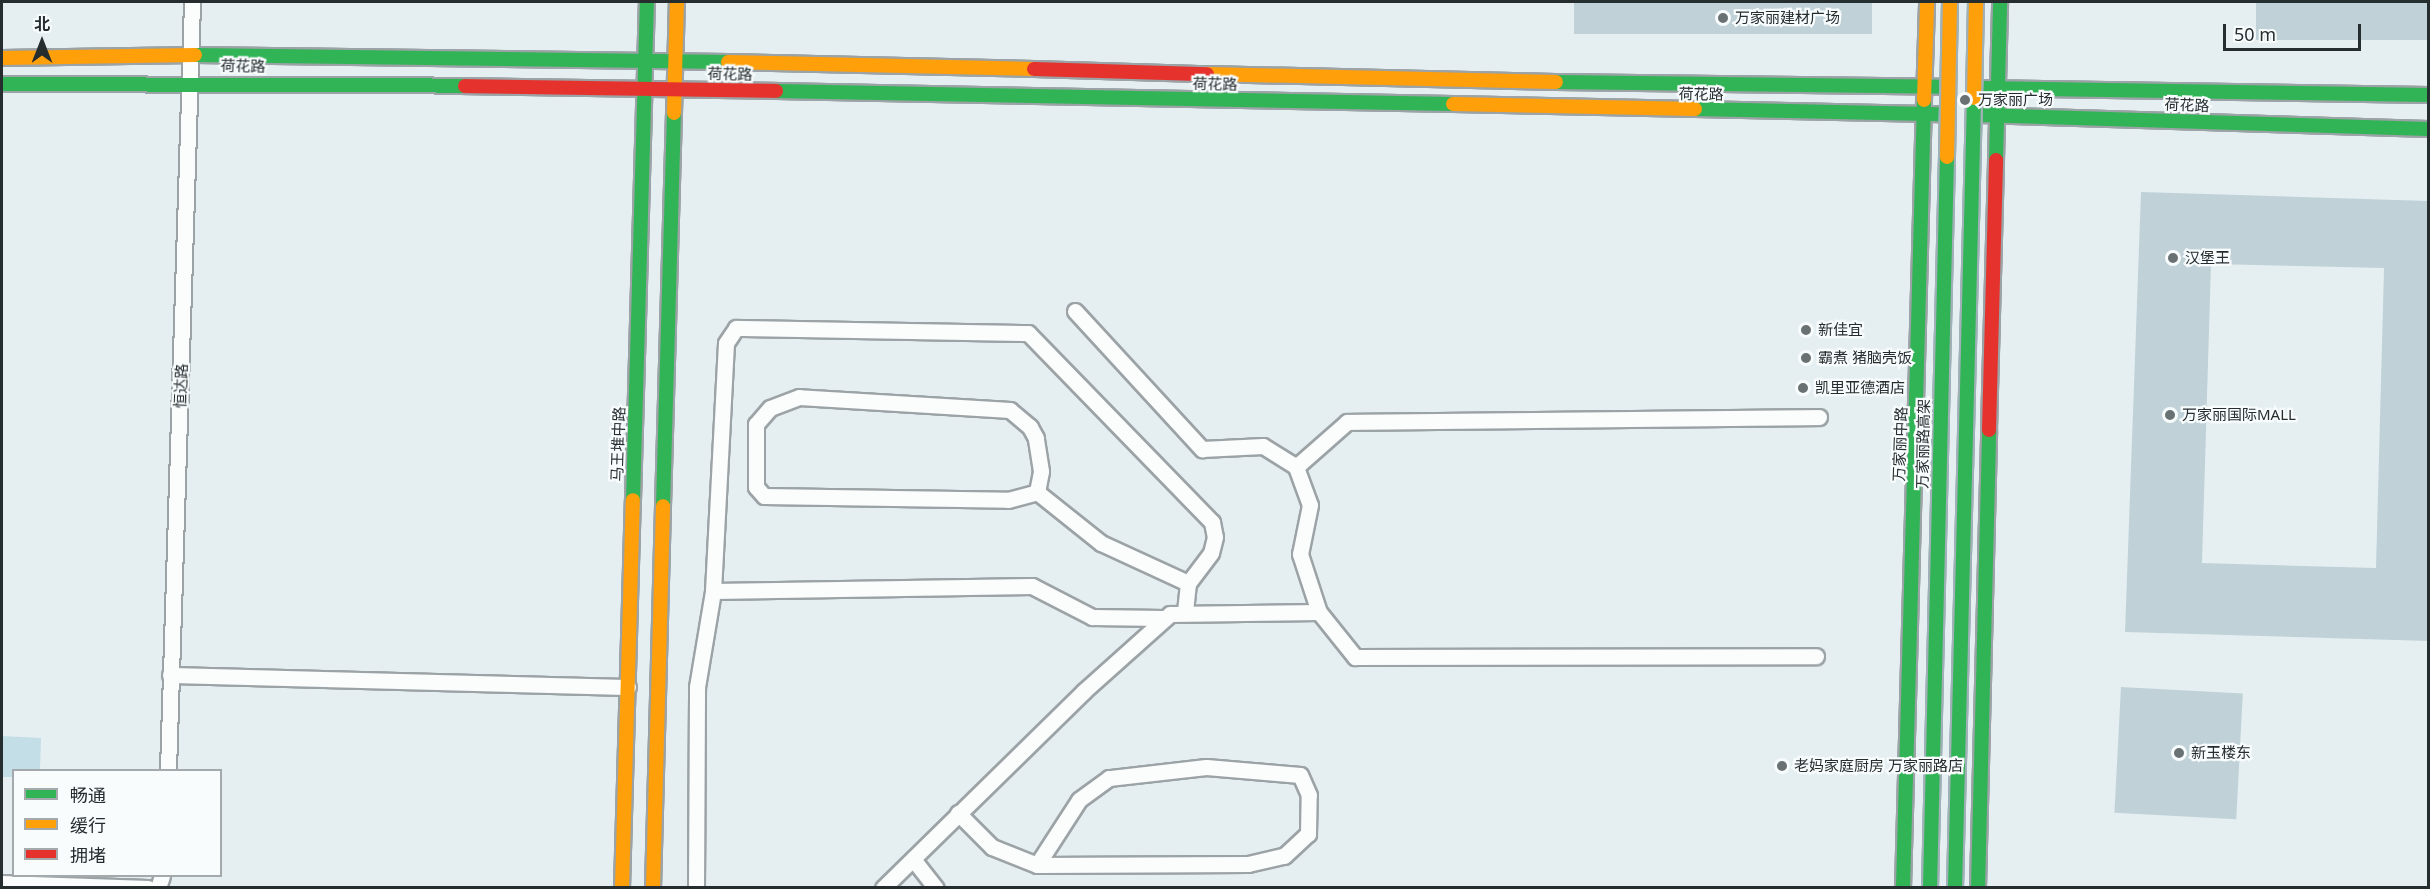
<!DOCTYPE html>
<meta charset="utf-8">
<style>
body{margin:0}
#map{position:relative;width:2430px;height:889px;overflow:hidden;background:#e5eff2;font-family:"Noto Sans","Noto Sans SC",sans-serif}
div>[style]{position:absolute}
.green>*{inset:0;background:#c3dee6}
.building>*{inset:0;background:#c0d2d8;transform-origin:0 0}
.roads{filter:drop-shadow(2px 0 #9ca3a6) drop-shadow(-2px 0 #9ca3a6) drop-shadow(0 2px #9ca3a6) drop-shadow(0 -2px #9ca3a6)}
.street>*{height:15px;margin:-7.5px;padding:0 7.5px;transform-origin:7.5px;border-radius:7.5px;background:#fbfdfd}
.fast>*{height:14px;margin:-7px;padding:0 7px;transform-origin:7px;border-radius:7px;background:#30b455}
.slow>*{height:14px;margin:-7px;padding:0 7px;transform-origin:7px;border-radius:7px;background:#ff9f0a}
.jam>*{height:14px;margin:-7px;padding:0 7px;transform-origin:7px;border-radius:7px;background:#e5322d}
.bridges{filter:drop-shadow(2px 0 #9fb0b6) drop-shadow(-2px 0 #9fb0b6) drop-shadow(0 2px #9fb0b6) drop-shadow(0 -2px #9fb0b6)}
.fast-bridge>*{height:14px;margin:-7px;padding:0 7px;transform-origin:7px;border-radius:7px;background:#30b455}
.slow-bridge>*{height:14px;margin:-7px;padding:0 7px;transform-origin:7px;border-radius:7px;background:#ff9f0a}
.dots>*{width:16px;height:16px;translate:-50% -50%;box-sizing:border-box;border:3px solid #f8fcfd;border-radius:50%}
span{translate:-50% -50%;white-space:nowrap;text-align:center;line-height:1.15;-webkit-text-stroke:4.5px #f8fcfd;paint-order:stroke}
.poi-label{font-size:15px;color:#262d2f}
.left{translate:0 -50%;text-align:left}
.street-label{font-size:15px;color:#262d2f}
.frame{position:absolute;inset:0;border:3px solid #262d2f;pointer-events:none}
.legend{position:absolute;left:12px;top:769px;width:210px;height:108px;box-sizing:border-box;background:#f8fcfd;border:2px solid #a4a9ab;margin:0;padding:8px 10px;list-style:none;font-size:18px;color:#262d2f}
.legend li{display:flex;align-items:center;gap:12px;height:30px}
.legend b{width:30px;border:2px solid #a4a9ab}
.north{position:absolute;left:12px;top:12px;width:60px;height:60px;-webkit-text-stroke:4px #f8fcfd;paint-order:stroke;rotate:0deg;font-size:16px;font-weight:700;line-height:24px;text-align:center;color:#262d2f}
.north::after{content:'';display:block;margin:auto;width:21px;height:27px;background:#262d2f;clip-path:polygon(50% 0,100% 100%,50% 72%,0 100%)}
.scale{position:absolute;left:2223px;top:24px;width:138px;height:27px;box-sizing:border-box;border:3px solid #262d2f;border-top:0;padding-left:8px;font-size:18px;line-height:21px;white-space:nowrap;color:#262d2f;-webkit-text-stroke:4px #f8fcfd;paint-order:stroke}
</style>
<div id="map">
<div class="green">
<i style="clip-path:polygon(2px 736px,41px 738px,40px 770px,14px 770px,13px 777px,2px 777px)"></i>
</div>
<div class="building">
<i style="left:1574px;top:2px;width:298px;height:32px"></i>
<i style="left:2256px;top:2px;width:172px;height:38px"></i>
<i style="clip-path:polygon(evenodd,2141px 192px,2428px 201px,2428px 641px,2125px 632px,2141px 192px,2211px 264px,2384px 268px,2376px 568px,2202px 563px,2211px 264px)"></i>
<i style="left:2121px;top:687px;width:122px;height:126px;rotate:3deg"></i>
</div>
<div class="roads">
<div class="street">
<i style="left:1075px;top:311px;width:188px;rotate:47.4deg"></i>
<i style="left:1202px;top:449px;width:61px;rotate:-2.8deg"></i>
<i style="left:1263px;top:446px;width:39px;rotate:32deg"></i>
<i style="left:1296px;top:467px;width:40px;rotate:69.8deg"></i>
<i style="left:1310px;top:505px;width:50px;rotate:101.5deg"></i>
<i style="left:1300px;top:554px;width:61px;rotate:71.9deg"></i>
<i style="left:1296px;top:467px;width:68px;rotate:-41.4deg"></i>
<i style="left:1347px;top:422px;width:472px;rotate:-0.6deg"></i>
<i style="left:1037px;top:492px;width:21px;rotate:-79deg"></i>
<i style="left:1041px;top:471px;width:33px;rotate:-99deg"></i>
<i style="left:1036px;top:438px;width:13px;rotate:-119deg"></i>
<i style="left:1030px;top:427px;width:26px;rotate:-140deg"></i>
<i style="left:1010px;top:410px;width:211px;rotate:-176.5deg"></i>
<i style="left:799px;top:397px;width:31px;rotate:159deg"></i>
<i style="left:770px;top:408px;width:21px;rotate:131deg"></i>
<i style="left:756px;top:424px;width:63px;rotate:90deg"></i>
<i style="left:756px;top:487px;width:12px;rotate:48deg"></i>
<i style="left:764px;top:496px;width:244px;rotate:0.9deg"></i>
<i style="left:1008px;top:500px;width:30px;rotate:-15deg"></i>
<i style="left:1037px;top:492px;width:82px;rotate:38.6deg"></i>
<i style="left:1101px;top:543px;width:96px;rotate:24.7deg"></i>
<i style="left:713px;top:591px;width:319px;rotate:-0.9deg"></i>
<i style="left:1032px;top:586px;width:68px;rotate:27.3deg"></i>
<i style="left:1092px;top:617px;width:71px;rotate:0.8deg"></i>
<i style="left:170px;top:675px;width:458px;rotate:1.5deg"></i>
<i style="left:168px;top:770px;width:768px;rotate:-88.21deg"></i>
<i style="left:958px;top:813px;width:48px;rotate:45deg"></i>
<i style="left:992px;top:847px;width:48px;rotate:21.8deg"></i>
<i style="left:1037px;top:865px;width:211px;rotate:-0.3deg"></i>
<i style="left:1248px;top:864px;width:37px;rotate:-13deg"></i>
<i style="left:1284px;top:856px;width:33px;rotate:-43deg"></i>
<i style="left:1308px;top:834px;width:39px;rotate:-89deg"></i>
<i style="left:1309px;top:795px;width:22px;rotate:-114deg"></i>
<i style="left:1300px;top:775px;width:94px;rotate:-175.1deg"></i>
<i style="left:1206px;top:767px;width:98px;rotate:173.5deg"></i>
<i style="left:1109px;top:778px;width:37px;rotate:144deg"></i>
<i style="left:1079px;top:800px;width:77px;rotate:122.9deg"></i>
<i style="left:913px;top:859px;width:37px;rotate:52deg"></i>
<i style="left:2px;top:883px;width:146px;rotate:2deg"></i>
<i style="left:158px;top:888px;width:13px;rotate:-72deg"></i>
<i style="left:696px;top:888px;width:201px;rotate:-89.7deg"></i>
<i style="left:697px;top:687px;width:97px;rotate:-80.5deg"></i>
<i style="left:713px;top:591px;width:248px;rotate:-87deg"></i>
<i style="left:726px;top:343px;width:18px;rotate:-56deg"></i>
<i style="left:736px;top:328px;width:292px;rotate:1deg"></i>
<i style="left:1028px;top:333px;width:264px;rotate:45.8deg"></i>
<i style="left:1212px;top:522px;width:15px;rotate:79deg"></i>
<i style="left:1215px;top:537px;width:16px;rotate:104deg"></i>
<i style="left:1211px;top:553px;width:38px;rotate:127deg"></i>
<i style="left:1188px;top:583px;width:30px;rotate:96deg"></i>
<i style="left:883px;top:888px;width:281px;rotate:-44.4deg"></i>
<i style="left:1084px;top:691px;width:115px;rotate:-41.8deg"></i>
<i style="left:1170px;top:614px;width:149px;rotate:-0.8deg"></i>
<i style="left:1319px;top:612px;width:58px;rotate:51.3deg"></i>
<i style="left:1355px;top:657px;width:461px;rotate:-0.1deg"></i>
</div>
<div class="fast">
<i style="left:195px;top:55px;width:533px;rotate:0.75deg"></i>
<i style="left:1556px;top:82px;width:388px;rotate:0.7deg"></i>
<i style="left:2px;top:84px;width:463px;rotate:0.2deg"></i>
<i style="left:1980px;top:88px;width:448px;rotate:0.9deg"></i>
<i style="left:776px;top:91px;width:677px;rotate:1.1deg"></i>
<i style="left:1695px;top:109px;width:246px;rotate:1.2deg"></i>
<i style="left:1980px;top:115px;width:448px;rotate:1.8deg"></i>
<i style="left:1996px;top:160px;width:158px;rotate:-88.5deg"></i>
<i style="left:633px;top:500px;width:498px;rotate:-88.4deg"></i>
<i style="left:663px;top:506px;width:393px;rotate:-88.4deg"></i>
<i style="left:1903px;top:888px;width:788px;rotate:-88.47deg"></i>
<i style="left:1978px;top:888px;width:458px;rotate:-88.6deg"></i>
</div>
<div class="slow">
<i style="left:2px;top:58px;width:193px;rotate:-0.9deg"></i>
<i style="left:728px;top:62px;width:306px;rotate:1.3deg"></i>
<i style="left:1207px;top:74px;width:349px;rotate:1.3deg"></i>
<i style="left:1924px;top:100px;width:98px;rotate:-88.2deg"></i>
<i style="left:1453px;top:104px;width:242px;rotate:1.2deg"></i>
<i style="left:674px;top:113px;width:111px;rotate:-88.5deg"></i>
<i style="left:622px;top:888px;width:388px;rotate:-88.4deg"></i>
<i style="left:653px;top:888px;width:382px;rotate:-88.5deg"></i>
</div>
<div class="jam">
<i style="left:1034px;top:69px;width:173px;rotate:1.7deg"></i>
<i style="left:465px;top:86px;width:311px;rotate:0.9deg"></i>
<i style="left:1989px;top:430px;width:270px;rotate:-88.5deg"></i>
</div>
</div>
<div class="bridges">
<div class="fast-bridge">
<i style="left:1930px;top:888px;width:731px;rotate:-88.67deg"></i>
<i style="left:1955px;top:888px;width:790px;rotate:-88.62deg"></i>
</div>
<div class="slow-bridge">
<i style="left:1974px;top:98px;width:96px;rotate:-88.8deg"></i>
<i style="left:1947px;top:157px;width:155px;rotate:-88.9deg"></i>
</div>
</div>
<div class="dots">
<i style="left:1723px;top:18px;background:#697173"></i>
<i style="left:1965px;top:100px;background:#697173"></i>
<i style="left:2173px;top:258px;background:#697173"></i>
<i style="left:1806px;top:330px;background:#697173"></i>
<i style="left:1806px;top:358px;background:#697173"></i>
<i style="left:1803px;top:388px;background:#697173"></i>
<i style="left:2170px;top:415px;background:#697173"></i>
<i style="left:2179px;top:753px;background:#697173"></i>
<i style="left:1782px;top:766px;background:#697173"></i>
</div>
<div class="poi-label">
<span class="left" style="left:1735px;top:18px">万家丽建材广场</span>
<span class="left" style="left:1978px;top:100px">万家丽广场</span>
<span class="left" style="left:2185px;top:258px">汉堡王</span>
<span class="left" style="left:1818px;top:330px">新佳宜</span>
<span class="left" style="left:1818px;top:358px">霸煮 猪脑壳饭</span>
<span class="left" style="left:1815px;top:388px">凯里亚德酒店</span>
<span class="left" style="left:2182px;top:415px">万家丽国际MALL</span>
<span class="left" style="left:2191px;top:753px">新玉楼东</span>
<span class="left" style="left:1794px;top:766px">老妈家庭厨房 万家丽路店</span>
</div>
<div class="street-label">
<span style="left:243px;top:66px;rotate:1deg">荷花路</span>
<span style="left:730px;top:74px;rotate:1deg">荷花路</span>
<span style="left:1215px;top:84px;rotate:1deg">荷花路</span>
<span style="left:1701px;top:94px;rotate:1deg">荷花路</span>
<span style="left:2187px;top:105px;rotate:2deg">荷花路</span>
<span style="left:181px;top:386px;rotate:-88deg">恒达路</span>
<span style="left:618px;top:444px;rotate:-88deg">马王堆中路</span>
<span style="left:1900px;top:444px;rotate:-88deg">万家丽中路</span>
<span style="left:1923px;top:444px;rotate:-89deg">万家丽路高架</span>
</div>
<div class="frame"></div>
<ul class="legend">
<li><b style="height:8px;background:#30b455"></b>畅通</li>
<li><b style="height:8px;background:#ff9f0a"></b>缓行</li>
<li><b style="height:8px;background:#e5322d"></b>拥堵</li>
</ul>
<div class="north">北</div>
<div class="scale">50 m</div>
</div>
